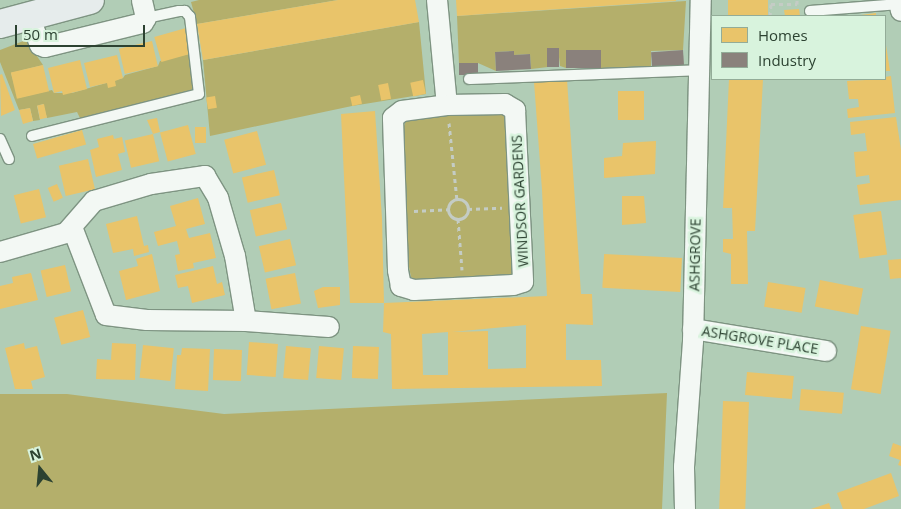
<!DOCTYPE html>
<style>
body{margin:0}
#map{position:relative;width:901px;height:509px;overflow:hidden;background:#b1cdb6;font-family:"Open Sans",sans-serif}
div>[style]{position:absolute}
.green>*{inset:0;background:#b4af6b}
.homes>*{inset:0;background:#e9c46a;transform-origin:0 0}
.industry>*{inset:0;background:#8a817c;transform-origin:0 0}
.path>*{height:3px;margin-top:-1.5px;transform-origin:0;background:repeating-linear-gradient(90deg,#c4ccc5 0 4px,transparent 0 8px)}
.path>.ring{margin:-1.5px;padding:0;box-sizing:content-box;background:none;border:3px solid #c4ccc5;border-radius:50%}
.roads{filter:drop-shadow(1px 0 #7e9482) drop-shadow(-1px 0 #7e9482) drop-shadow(0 1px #7e9482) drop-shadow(0 -1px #7e9482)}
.service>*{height:10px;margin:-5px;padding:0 5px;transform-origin:5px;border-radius:5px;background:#f3f8f4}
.minor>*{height:20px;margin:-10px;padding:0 10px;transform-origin:10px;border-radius:10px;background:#f3f8f4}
.primary>*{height:28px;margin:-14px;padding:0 14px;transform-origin:14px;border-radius:14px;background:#e6ecec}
span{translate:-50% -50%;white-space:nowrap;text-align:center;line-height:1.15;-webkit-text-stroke:5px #d8f3dd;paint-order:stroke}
.street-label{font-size:14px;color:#2c4231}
.legend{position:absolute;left:711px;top:15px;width:175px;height:65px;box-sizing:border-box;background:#d8f3dd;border:1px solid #93ac98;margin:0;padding:6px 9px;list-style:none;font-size:15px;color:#2c4231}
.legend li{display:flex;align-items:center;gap:10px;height:25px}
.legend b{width:25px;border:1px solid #93ac98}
.north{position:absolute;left:15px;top:444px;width:50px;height:50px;-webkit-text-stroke:4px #d8f3dd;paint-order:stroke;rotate:343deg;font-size:14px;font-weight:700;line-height:20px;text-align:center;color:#2c4231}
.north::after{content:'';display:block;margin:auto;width:18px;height:22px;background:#2c4231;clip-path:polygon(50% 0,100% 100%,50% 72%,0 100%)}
.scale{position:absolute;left:15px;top:25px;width:130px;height:22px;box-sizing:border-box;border:2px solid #2c4231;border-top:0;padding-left:6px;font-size:15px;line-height:18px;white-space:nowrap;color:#2c4231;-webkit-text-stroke:4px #d8f3dd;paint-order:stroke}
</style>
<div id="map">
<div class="green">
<i style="clip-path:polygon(199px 0,338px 0,197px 24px,191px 2px)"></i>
<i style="clip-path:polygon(686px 1px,683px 50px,651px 51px,651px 66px,601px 68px,600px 50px,566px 50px,566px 68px,560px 66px,558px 48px,547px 48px,548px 67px,531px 69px,530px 54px,514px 55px,513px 51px,495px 52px,496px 71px,478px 63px,459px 64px,457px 16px)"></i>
<i style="clip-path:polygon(419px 22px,426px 94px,352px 106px,210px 136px,203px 60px)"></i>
<i style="clip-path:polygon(26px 40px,43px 65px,11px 73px,18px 98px,52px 90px,54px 93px,72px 93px,123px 78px,125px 75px,158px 66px,160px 61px,193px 53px,193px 87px,189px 94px,85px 120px,80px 118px,77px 112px,47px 118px,43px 104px,37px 106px,40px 120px,33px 121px,30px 108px,19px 110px,0 62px,0 50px)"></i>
<i style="clip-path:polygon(494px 112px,503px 114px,507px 123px,515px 270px,508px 277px,421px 282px,411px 277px,409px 267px,402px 131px,406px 121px,416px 116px)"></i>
<i style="clip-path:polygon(667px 393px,662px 509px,0 509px,0 394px,67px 394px,224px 414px)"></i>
</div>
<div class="homes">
<i style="clip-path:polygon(338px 0,415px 0,419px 22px,203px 60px,197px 24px)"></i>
<i style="clip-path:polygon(456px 0,676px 0,676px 1px,457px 16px)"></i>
<i style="left:728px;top:0;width:40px;height:15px"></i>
<i style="clip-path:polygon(799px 9px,800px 16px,785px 16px,784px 10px)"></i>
<i style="clip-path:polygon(876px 13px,876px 16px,861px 16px,861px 15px)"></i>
<i style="left:186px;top:28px;width:26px;height:33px;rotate:74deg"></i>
<i style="clip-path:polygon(885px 39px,890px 71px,885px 71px)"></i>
<i style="left:152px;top:41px;width:26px;height:34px;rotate:77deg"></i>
<i style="clip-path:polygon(117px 55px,123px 78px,115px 81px,116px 86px,108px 88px,107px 83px,90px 87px,84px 63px)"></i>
<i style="clip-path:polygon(80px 60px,87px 89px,63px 95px,62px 91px,54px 93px,48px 68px)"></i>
<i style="left:43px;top:65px;width:27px;height:33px;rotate:77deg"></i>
<i style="clip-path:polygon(2px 74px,15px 110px,1px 116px,0 75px)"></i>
<i style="clip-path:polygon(891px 76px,895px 113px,848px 118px,847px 109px,859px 107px,858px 99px,849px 99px,847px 81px,885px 79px,885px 77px)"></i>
<i style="clip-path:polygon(evenodd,567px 79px,581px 294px,592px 294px,593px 325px,566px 324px,566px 360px,601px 360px,602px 386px,392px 389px,391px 334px,383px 332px,384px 303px,547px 296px,542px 190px,534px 82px,567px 79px,526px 325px,526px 368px,488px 369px,488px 331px,452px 332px,526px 325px,567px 79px,448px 332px,448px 375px,423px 375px,422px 334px,448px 332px)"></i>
<i style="clip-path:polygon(729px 79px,763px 79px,755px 231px,747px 231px,748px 284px,731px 284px,731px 254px,723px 252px,723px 239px,733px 239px,732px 208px,723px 208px)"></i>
<i style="left:423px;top:80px;width:14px;height:13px;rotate:78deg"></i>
<i style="left:388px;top:83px;width:16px;height:10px;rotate:79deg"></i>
<i style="left:618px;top:91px;width:26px;height:29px"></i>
<i style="left:360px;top:95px;width:9px;height:10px;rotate:77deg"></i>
<i style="left:215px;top:96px;width:12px;height:9px;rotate:81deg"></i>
<i style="left:44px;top:104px;width:14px;height:7px;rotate:78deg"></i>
<i style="clip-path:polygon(30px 108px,33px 121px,23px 124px,19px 110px)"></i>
<i style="clip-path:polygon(375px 111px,382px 219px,384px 303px,350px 303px,341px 114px)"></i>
<i style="clip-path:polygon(896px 117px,901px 150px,901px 200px,860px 205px,857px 185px,870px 183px,869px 175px,856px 177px,854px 152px,867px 151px,865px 133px,851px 135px,850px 122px)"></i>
<i style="clip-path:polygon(157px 118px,160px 132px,153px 134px,147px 120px)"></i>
<i style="left:188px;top:125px;width:30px;height:29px;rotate:75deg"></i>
<i style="left:195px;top:127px;width:11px;height:16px"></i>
<i style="left:82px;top:130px;width:15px;height:51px;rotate:74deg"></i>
<i style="left:257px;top:131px;width:35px;height:34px;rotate:75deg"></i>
<i style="left:153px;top:134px;width:28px;height:29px;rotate:77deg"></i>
<i style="clip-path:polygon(113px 135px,114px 139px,122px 137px,125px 152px,118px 154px,122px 170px,96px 177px,90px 150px,99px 147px,97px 139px)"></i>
<i style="clip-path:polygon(656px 141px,655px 174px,604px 178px,604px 158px,622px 156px,623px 143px)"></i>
<i style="left:88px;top:159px;width:31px;height:30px;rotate:77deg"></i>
<i style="left:274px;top:170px;width:26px;height:33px;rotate:77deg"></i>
<i style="left:57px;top:184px;width:15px;height:10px;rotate:67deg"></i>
<i style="left:39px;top:189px;width:29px;height:26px;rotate:76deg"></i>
<i style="clip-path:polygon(622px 196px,644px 196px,646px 223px,622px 225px)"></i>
<i style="clip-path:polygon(198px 198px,205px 224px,186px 229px,189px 238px,210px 233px,216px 258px,193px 263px,194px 268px,178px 271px,175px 255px,180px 254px,177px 241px,158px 246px,154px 232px,176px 226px,170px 206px)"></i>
<i style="left:281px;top:203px;width:27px;height:32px;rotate:77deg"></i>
<i style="left:881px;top:211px;width:44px;height:28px;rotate:82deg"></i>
<i style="clip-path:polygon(137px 216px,144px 246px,148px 245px,149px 252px,134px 256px,133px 249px,113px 253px,106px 224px)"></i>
<i style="left:290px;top:239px;width:27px;height:32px;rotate:77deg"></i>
<i style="clip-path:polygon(152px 254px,160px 291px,126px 300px,119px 271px,138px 266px,136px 259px)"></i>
<i style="left:682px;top:258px;width:34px;height:78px;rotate:93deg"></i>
<i style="clip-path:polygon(901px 259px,901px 278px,890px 279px,888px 260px)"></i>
<i style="left:65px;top:265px;width:27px;height:25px;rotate:77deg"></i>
<i style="clip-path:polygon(213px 266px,217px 284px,222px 282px,225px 295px,192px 303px,188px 286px,178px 288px,175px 275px)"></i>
<i style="clip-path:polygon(31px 273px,38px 300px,0 309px,0 286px,13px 283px,12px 277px)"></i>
<i style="left:295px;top:273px;width:31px;height:30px;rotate:79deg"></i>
<i style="left:820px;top:280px;width:44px;height:27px;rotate:11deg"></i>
<i style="left:768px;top:282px;width:38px;height:25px;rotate:9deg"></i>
<i style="clip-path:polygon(323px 287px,340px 287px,340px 305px,318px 308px,314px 291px)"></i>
<i style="left:83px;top:310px;width:28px;height:30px;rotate:75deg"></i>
<i style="left:861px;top:326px;width:30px;height:64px;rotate:9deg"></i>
<i style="left:249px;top:342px;width:29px;height:33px;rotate:4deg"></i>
<i style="clip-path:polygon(24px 343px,25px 349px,37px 346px,45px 377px,31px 381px,33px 389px,15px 389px,5px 348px)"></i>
<i style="clip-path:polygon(112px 343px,136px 344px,135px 380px,96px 379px,97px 359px,111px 360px)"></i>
<i style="left:143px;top:345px;width:31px;height:33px;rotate:6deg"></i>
<i style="left:286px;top:346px;width:25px;height:32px;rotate:5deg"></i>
<i style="left:319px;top:346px;width:25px;height:32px;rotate:5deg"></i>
<i style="left:353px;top:346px;width:26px;height:32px;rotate:2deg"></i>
<i style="clip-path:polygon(182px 348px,210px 349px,208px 391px,175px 389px,177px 355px,181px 355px)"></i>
<i style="left:214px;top:349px;width:28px;height:31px;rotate:2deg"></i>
<i style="left:747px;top:372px;width:47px;height:23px;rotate:5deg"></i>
<i style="left:801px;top:389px;width:43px;height:21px;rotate:5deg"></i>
<i style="left:723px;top:401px;width:26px;height:108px;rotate:2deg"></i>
<i style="clip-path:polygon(893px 443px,901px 446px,901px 466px,898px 465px,900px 460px,889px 456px)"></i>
<i style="clip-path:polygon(891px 473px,899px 496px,864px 509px,843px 509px,837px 493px)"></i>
<i style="clip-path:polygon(829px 503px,831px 509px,811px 509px)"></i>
</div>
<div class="industry">
<i style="left:547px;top:48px;width:12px;height:19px"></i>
<i style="left:566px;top:50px;width:35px;height:18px"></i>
<i style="left:683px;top:50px;width:15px;height:32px;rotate:86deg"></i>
<i style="clip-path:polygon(514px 51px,514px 55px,530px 54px,531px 69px,496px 71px,495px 52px)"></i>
<i style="left:478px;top:63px;width:12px;height:19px;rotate:90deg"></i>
</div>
<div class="path">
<i style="left:770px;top:16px;width:12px;rotate:-85deg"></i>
<i style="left:771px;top:4px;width:26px"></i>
<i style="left:797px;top:4px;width:4px;rotate:-90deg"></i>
<i style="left:449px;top:123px;width:77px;rotate:84.1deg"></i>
<i class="ring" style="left:448px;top:199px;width:17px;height:17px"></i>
<i style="left:468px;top:209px;width:34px;rotate:-2deg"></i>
<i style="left:414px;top:211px;width:35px;rotate:-3deg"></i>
<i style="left:458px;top:219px;width:51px;rotate:85.5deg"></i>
</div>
<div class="roads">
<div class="service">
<i style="left:810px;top:11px;width:90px;rotate:-4.4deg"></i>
<i style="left:469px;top:79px;width:230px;rotate:-2.2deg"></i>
<i style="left:32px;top:136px;width:172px;rotate:-14.1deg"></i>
<i style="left:199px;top:94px;width:78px;rotate:-96.7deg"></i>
<i style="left:190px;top:17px;width:8px;rotate:-130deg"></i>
<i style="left:185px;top:11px;width:6px;rotate:180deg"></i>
<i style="left:179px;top:11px;width:34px;rotate:168deg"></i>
<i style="left:0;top:139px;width:22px;rotate:66deg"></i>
</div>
<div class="minor">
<i style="left:437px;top:0;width:105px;rotate:84.6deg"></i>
<i style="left:899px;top:0;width:11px;rotate:80deg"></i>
<i style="left:29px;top:15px;width:32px;rotate:70deg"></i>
<i style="left:40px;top:45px;width:5px;rotate:22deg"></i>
<i style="left:45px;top:47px;width:101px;rotate:-13.8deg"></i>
<i style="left:143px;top:23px;width:6px;rotate:-59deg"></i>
<i style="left:146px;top:18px;width:18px;rotate:-103deg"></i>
<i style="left:505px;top:104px;width:12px;rotate:31deg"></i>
<i style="left:515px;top:110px;width:172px;rotate:87.3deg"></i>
<i style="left:523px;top:282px;width:10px;rotate:163deg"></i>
<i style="left:513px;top:285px;width:99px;rotate:177.1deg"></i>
<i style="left:414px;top:290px;width:14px;rotate:-163deg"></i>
<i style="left:401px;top:286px;width:16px;rotate:-101deg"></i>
<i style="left:398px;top:270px;width:152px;rotate:-91.9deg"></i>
<i style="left:393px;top:118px;width:11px;rotate:-38deg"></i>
<i style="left:402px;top:111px;width:45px;rotate:-7.6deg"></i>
<i style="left:447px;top:105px;width:58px;rotate:-1deg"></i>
<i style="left:72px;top:227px;width:94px;rotate:68.9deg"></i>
<i style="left:106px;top:315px;width:41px;rotate:7deg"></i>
<i style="left:147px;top:320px;width:99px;rotate:0.6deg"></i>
<i style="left:246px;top:321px;width:83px;rotate:4.1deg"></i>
<i style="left:0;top:252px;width:69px;rotate:-16.1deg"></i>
<i style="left:66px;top:233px;width:43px;rotate:-48.8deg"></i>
<i style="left:94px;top:201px;width:59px;rotate:-16.6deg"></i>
<i style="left:151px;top:184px;width:55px;rotate:-8.4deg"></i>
<i style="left:205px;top:176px;width:26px;rotate:59deg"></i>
<i style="left:218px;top:198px;width:60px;rotate:73.7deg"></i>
<i style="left:235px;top:256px;width:66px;rotate:80.4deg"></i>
<i style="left:693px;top:329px;width:135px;rotate:9.4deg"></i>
<i style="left:685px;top:509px;width:42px;rotate:-91.4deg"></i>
<i style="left:684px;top:467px;width:126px;rotate:-85.9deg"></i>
<i style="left:693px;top:341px;width:341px;rotate:-88.7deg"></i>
</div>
<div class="primary">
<i style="left:0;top:24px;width:93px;rotate:-14.9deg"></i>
</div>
</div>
<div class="street-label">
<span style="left:520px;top:201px;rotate:-93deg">WINDSOR GARDENS</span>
<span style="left:695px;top:255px;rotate:-89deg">ASHGROVE</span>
<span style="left:760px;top:340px;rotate:9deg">ASHGROVE PLACE</span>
</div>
<ul class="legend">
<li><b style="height:14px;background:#e9c46a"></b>Homes</li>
<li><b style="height:14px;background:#8a817c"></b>Industry</li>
</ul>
<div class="north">N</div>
<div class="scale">50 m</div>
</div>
